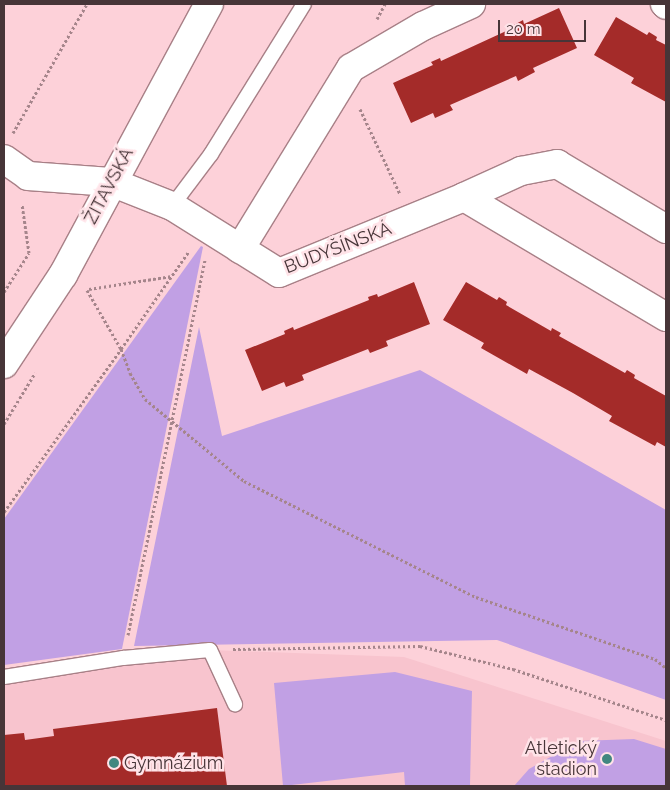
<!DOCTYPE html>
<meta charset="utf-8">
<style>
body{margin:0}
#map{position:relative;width:670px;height:790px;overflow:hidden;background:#fdd1d9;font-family:Raleway,sans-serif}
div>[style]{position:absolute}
.built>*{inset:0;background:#f8c4ce}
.green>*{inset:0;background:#c1a0e4}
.building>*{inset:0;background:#a42b29}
.path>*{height:3px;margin-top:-1.5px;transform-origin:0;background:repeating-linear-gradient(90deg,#a5858b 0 2.5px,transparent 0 5px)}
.roads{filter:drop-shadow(1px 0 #a88087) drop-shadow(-1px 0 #a88087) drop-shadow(0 1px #a88087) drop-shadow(0 -1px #a88087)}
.service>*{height:14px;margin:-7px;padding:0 7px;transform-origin:7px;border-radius:7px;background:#fff}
.minor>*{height:28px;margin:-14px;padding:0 14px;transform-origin:14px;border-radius:14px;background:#fff}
.dots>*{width:14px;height:14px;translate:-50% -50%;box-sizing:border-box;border:2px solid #ffe3e8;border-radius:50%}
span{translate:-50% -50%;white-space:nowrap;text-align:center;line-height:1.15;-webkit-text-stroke:5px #ffe3e8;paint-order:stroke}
.street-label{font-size:18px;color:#473538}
.poi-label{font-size:18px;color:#473538}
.right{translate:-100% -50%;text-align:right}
.left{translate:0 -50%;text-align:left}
.frame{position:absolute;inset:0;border:5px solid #473538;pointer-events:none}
.scale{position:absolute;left:498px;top:20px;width:88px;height:22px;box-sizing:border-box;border:2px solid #473538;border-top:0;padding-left:6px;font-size:15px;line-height:18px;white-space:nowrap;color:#473538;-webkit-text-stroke:4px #ffe3e8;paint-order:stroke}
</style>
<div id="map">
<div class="built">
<i style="clip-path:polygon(210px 650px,404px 657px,666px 741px,666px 786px,4px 786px,4px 678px)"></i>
</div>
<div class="green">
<i style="clip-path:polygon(201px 246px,203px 247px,122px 649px,4px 665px,4px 519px)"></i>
<i style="clip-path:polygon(199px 327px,222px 436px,420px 370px,666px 510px,666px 700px,497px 640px,134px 646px)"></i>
<i style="clip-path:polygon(395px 672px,472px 691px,470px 786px,405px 786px,404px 772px,283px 786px,274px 683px)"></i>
<i style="clip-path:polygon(634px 739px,666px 749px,666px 786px,514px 786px,529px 769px,579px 741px)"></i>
</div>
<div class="building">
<i style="clip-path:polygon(559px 8px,577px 48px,533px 68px,535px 72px,518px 81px,516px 76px,450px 105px,453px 110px,435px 118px,433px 113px,411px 123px,393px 83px,433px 65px,431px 62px,440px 58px,441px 61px,515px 27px,514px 25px,523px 20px,524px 24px)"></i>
<i style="clip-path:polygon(616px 17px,647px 35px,649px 32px,657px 37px,656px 40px,666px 45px,666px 102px,631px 83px,634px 78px,594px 55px)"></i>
<i style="clip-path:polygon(414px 282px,430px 324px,386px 341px,388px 346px,370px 353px,368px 349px,302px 375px,304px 380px,286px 387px,284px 382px,262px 391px,245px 350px,285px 334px,284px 331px,293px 327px,294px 330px,369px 300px,368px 297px,377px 294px,378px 297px)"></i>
<i style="clip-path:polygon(466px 282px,497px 300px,499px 297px,507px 302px,506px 305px,551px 331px,552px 328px,561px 333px,559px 336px,625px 373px,627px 370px,635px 375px,634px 378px,666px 396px,666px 447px,657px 442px,655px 446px,609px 421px,612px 416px,573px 393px,529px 369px,527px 374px,481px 348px,484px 343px,443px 320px)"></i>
<i style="clip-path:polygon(217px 708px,227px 786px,4px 786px,4px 735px,24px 733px,25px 740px,54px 736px,53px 729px)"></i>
</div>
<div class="path">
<i style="left:377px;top:19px;width:17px;rotate:-62deg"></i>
<i style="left:360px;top:109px;width:94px;rotate:64.8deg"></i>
<i style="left:13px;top:133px;width:149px;rotate:-60.2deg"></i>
<i style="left:89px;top:289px;width:84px;rotate:-8.9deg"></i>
<i style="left:87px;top:290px;width:68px;rotate:60deg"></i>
<i style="left:121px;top:349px;width:26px;rotate:69deg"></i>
<i style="left:130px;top:373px;width:30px;rotate:60deg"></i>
<i style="left:145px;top:399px;width:129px;rotate:39.6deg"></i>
<i style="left:244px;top:481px;width:259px;rotate:26.6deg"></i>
<i style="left:476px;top:597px;width:189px;rotate:19.1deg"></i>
<i style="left:655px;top:659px;width:14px;rotate:39deg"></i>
<i style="left:4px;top:292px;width:46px;rotate:-57.3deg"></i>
<i style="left:29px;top:253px;width:49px;rotate:-98.1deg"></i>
<i style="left:4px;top:424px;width:60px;rotate:-58.7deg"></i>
<i style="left:4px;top:512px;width:201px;rotate:-54.3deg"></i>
<i style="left:121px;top:349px;width:119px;rotate:-55.2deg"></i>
<i style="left:128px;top:635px;width:383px;rotate:-78.4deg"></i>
<i style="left:233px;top:649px;width:187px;rotate:-0.9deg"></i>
<i style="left:420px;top:646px;width:96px;rotate:13.9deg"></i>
<i style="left:513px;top:669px;width:161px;rotate:18.4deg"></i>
</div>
<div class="roads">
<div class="service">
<i style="left:172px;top:206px;width:65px;rotate:-53.1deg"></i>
<i style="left:211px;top:154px;width:176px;rotate:-58.2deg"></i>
<i style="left:4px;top:677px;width:121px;rotate:-9.1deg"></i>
<i style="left:123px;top:658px;width:87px;rotate:-5.3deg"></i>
<i style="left:210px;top:650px;width:60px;rotate:65.2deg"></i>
</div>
<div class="minor">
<i style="left:665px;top:4px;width:1px;rotate:45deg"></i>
<i style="left:4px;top:159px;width:29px;rotate:35deg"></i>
<i style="left:28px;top:176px;width:83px;rotate:4.1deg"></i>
<i style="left:111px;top:182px;width:66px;rotate:21.5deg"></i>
<i style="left:172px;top:206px;width:126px;rotate:32.1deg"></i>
<i style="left:279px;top:273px;width:200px;rotate:-22.3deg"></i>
<i style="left:464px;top:197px;width:235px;rotate:30.7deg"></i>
<i style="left:464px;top:197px;width:63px;rotate:-24.5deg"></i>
<i style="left:521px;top:171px;width:37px;rotate:-11deg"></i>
<i style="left:557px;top:164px;width:127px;rotate:30.8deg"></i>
<i style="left:240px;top:249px;width:212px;rotate:-58.5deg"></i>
<i style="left:351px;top:68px;width:83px;rotate:-30.3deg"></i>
<i style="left:423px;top:26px;width:53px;rotate:-24.6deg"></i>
<i style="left:4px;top:364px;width:107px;rotate:-56.5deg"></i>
<i style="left:63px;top:275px;width:308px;rotate:-61.7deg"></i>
</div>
</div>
<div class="dots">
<i style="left:607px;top:759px;background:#418780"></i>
<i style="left:114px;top:763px;background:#418780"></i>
</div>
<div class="street-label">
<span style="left:109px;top:186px;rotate:-62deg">ŽITAVSKÁ</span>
<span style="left:338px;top:248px;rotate:-21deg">BUDYŠÍNSKÁ</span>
</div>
<div class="poi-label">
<span class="right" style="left:597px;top:759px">Atletický<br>stadion</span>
<span class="left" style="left:124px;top:763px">Gymnázium</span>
</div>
<div class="frame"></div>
<div class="scale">20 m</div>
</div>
